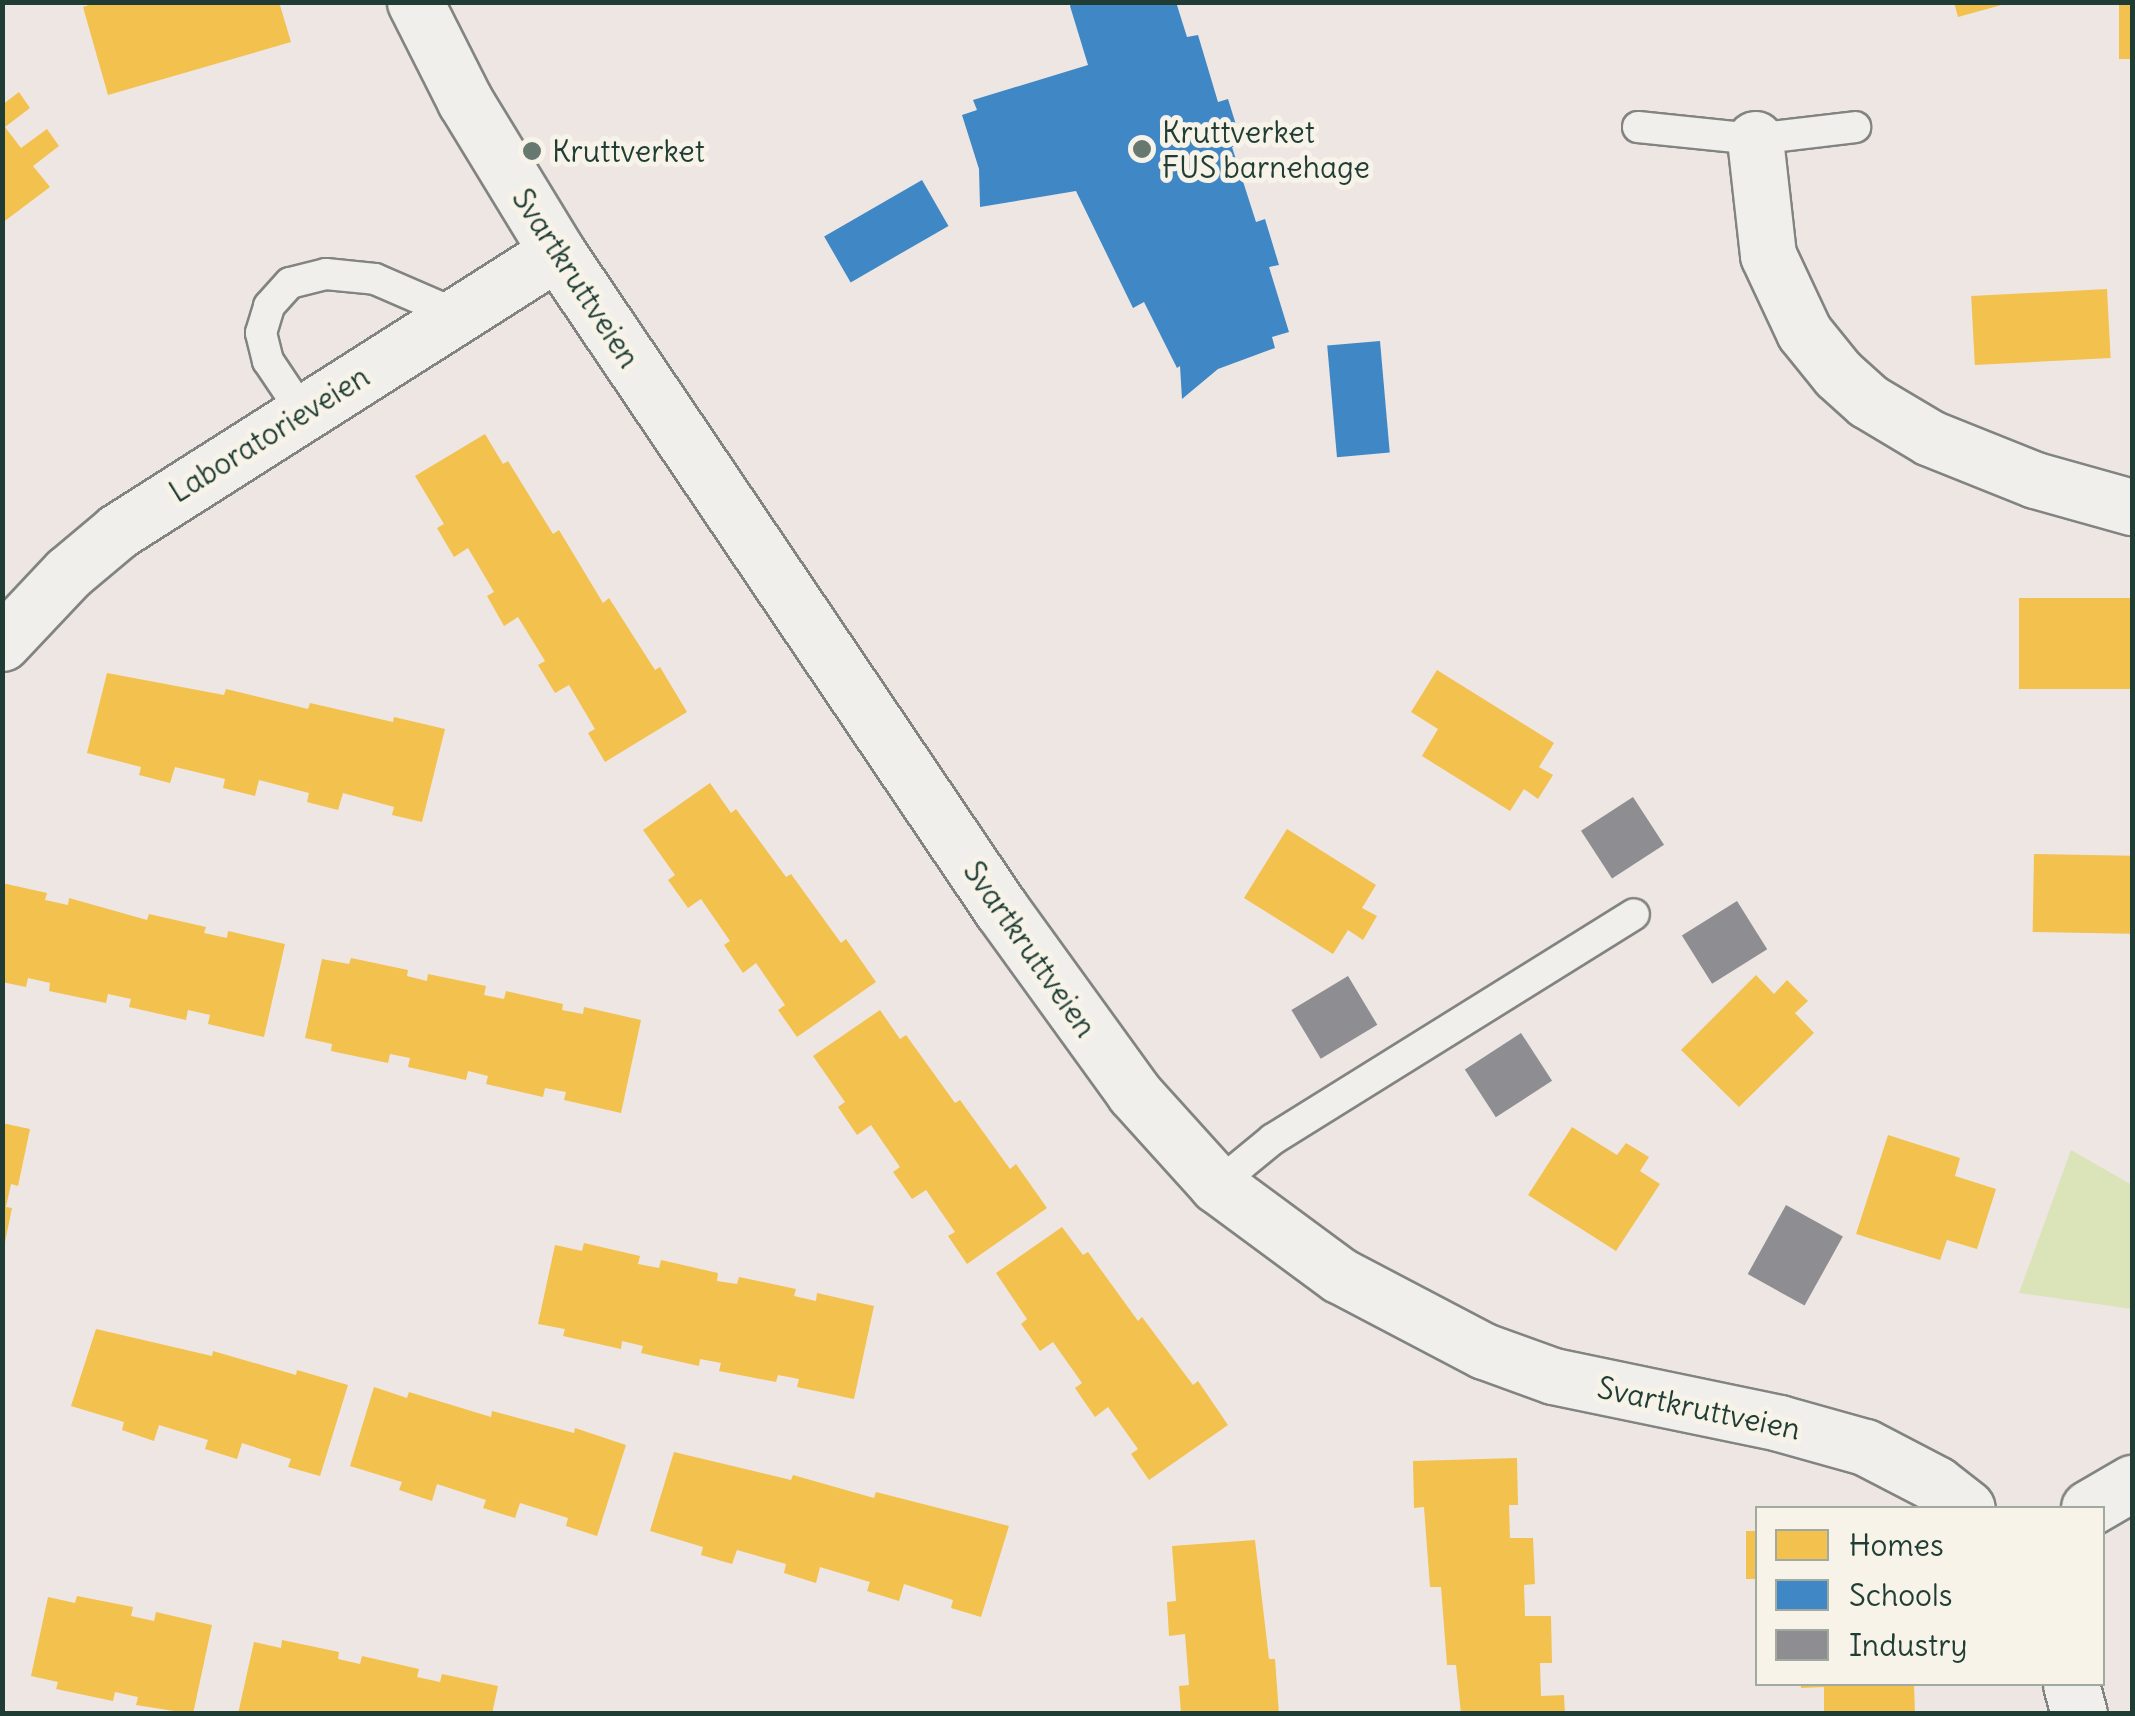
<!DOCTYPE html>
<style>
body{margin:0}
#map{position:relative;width:2135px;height:1716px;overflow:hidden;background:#eee6e3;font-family:Delius,sans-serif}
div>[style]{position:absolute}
.green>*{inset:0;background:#dbe3b8}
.homes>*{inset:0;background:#f2c14e;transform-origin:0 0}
.schools>*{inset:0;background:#3f88c5;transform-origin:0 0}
.industry>*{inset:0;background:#8d8d92;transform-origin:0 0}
.roads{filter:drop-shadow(2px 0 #828481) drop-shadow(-2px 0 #828481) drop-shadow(0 2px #828481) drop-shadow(0 -2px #828481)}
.service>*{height:30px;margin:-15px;padding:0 15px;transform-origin:15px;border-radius:15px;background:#f1efec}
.minor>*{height:55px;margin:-27.5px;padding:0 27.5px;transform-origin:27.5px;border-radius:27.5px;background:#f1efec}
.tertiary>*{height:55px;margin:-27.5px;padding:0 27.5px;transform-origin:27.5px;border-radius:27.5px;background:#f1efec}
.dots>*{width:28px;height:28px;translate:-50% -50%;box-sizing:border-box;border:5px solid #f7f3e8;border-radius:50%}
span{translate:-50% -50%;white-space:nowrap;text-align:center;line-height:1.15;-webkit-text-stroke:10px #f7f3e8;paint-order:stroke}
.poi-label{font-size:30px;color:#1f3d34}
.left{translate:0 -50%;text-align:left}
.street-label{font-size:30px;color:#1f3d34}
.frame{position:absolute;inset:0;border:5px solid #1f3d34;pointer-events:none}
.legend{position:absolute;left:1755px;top:1506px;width:350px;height:180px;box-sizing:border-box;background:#f7f3e8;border:2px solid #a1aaa0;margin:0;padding:12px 18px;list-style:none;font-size:30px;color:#1f3d34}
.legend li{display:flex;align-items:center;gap:20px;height:50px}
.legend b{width:50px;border:2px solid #a1aaa0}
</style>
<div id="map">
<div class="green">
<i style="clip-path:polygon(2071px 1150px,2132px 1185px,2132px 1309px,2019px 1293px)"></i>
</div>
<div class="homes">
<i style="clip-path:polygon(98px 2px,279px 2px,291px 42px,108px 95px,83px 7px)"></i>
<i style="clip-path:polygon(1954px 2px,2005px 2px,2005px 4px,1958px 17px)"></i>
<i style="left:2119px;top:2px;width:13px;height:57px"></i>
<i style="clip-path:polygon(19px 92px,30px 108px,5px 127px,21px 148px,47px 129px,59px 146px,33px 166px,50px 187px,2px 223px,2px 105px)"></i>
<i style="left:2107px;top:289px;width:69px;height:136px;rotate:87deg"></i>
<i style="clip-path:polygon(485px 434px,503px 464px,508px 461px,553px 534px,559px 530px,603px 603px,609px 598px,655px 670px,660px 667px,687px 712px,605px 762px,588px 733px,595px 729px,569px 685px,555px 693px,538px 665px,545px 661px,518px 617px,504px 626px,487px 596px,494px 592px,468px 548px,454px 557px,437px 528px,444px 524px,415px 476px)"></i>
<i style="left:2132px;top:598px;width:91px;height:113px;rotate:90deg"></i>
<i style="clip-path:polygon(1437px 670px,1554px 743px,1539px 767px,1553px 775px,1538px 799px,1524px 789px,1510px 811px,1422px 756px,1438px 729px,1411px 712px)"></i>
<i style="clip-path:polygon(107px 673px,224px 695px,226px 689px,308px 709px,310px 703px,393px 722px,394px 717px,445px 729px,422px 822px,392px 815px,394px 807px,343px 793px,338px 810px,307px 802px,309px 793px,259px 780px,255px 796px,223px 788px,225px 779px,175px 767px,170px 783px,139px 775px,141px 767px,87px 753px)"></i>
<i style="clip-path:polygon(710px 783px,731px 813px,736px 809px,786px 877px,791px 874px,841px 943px,846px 939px,876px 982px,797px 1037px,778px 1010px,785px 1005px,756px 963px,743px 973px,724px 945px,730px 941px,701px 899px,688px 908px,668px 880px,675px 875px,643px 830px)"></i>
<i style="clip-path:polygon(1287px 829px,1376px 885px,1362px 908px,1377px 916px,1363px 940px,1348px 930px,1333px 954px,1244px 898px)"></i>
<i style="left:2034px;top:854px;width:98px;height:78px;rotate:1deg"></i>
<i style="clip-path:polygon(2px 883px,47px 893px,45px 900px,68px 905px,69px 898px,147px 920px,149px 914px,206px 927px,204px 933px,227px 938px,228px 931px,285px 944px,264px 1037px,208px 1024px,210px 1015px,188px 1010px,186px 1020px,129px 1007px,131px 999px,108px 994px,106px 1003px,49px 991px,50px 983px,28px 978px,26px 987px,2px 982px)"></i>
<i style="clip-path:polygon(351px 958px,408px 970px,407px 976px,427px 981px,428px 974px,486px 986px,484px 995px,504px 999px,506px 991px,563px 1004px,562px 1010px,583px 1014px,584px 1007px,641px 1020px,621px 1113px,564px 1100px,566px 1092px,545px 1088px,543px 1097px,486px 1084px,488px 1076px,468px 1071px,466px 1080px,408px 1067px,410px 1058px,390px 1054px,388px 1063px,331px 1051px,332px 1044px,305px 1038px,322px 959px,349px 964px)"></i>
<i style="clip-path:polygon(1756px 975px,1774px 994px,1787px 980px,1808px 1001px,1795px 1013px,1814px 1033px,1739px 1107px,1681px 1050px)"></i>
<i style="clip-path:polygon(880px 1010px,900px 1039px,906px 1035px,955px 1103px,960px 1100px,1010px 1169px,1016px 1164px,1047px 1208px,967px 1264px,948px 1236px,955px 1232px,926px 1190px,912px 1199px,893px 1172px,900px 1167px,871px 1125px,857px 1135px,838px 1107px,845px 1102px,813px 1056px)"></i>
<i style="clip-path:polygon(2px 1123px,30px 1129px,18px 1186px,11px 1184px,6px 1207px,12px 1208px,4px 1247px)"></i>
<i style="clip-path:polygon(1572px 1127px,1617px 1155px,1626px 1143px,1649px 1157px,1640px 1171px,1660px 1184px,1616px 1251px,1528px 1195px)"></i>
<i style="clip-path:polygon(1888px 1135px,1960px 1158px,1955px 1176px,1996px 1189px,1977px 1249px,1947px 1240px,1940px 1260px,1856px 1234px)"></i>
<i style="clip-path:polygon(1062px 1227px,1083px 1255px,1088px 1252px,1138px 1321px,1142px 1317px,1193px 1385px,1198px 1381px,1228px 1425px,1149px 1480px,1131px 1454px,1138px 1449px,1108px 1407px,1095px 1417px,1075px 1388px,1082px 1383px,1053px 1342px,1040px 1351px,1021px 1324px,1027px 1319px,996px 1273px)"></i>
<i style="clip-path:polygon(584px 1243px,640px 1256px,638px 1264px,659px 1268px,661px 1260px,718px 1273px,717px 1281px,737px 1284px,739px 1277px,796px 1289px,794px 1296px,816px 1301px,817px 1293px,874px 1306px,854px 1399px,797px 1387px,799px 1379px,778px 1375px,776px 1382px,719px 1371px,721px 1363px,700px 1359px,699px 1366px,641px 1353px,643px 1346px,622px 1341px,621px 1349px,563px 1336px,565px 1329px,538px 1324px,555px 1245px,582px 1251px)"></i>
<i style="clip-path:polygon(96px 1329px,212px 1356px,213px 1351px,296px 1375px,297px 1370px,348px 1385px,320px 1476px,288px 1467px,291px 1459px,242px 1443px,237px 1459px,205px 1449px,208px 1440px,159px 1425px,154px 1441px,122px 1430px,124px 1422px,71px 1406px)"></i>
<i style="clip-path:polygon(374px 1387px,407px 1398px,409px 1392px,491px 1417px,492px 1411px,574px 1433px,575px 1428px,626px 1445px,597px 1536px,566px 1526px,568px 1518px,520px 1503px,515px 1518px,483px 1508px,486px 1500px,437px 1484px,432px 1501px,399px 1490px,402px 1482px,350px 1466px)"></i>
<i style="clip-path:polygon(674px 1452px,791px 1480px,793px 1475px,874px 1498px,876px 1492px,1009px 1526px,981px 1617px,951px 1608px,953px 1600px,904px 1584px,899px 1601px,867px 1591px,870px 1582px,820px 1567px,816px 1583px,784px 1573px,786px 1564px,737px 1550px,732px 1564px,701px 1555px,703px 1547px,650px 1531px)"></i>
<i style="clip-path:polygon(1517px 1458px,1518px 1505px,1509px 1505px,1510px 1538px,1533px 1538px,1535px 1584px,1524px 1585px,1525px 1616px,1551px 1616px,1552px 1663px,1540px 1663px,1541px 1696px,1564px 1695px,1565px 1714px,1461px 1714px,1456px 1665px,1447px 1665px,1441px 1587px,1430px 1587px,1424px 1507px,1414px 1508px,1413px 1461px)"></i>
<i style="left:1746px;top:1531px;width:12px;height:48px"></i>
<i style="clip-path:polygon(1255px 1540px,1269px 1659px,1275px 1659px,1279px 1714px,1181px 1714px,1179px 1686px,1189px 1685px,1185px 1634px,1169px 1636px,1167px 1602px,1176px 1601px,1172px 1546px)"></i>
<i style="clip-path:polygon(77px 1596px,133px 1607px,131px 1616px,154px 1621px,156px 1612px,212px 1625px,193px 1714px,136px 1705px,138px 1697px,115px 1692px,113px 1701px,56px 1689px,58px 1682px,31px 1676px,48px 1597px,75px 1603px)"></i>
<i style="clip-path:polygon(282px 1640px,339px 1652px,338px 1659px,360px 1664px,362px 1656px,419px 1669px,417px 1677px,440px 1682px,442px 1674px,498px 1686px,492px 1714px,238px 1714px,254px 1642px,281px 1648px)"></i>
<i style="clip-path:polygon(1801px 1684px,1914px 1685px,1915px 1714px,1824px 1714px,1824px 1687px,1801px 1688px)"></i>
</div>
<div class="schools">
<i style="clip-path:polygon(1072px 2px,1176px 2px,1187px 37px,1198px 35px,1218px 102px,1228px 99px,1242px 144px,1232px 147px,1256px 222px,1265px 219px,1279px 265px,1269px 267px,1289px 332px,1272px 337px,1275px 348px,1218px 369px,1182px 399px,1180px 366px,1177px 368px,1144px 302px,1133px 308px,1076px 191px,980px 207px,979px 169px,962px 115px,977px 110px,973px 100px,1088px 65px,1070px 6px)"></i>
<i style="left:922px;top:180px;width:53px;height:113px;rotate:60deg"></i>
<i style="left:1380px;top:341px;width:112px;height:53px;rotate:85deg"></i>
</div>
<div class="industry">
<i style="left:1633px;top:797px;width:57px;height:62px;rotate:57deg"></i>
<i style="left:1737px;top:901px;width:57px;height:65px;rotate:58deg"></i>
<i style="left:1348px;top:976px;width:57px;height:66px;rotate:59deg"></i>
<i style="left:1521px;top:1033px;width:57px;height:67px;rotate:57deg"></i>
<i style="left:1786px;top:1205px;width:65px;height:79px;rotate:29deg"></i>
</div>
<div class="roads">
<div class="service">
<i style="left:1638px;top:127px;width:118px;rotate:5.9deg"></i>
<i style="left:1755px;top:139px;width:101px;rotate:-6.8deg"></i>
<i style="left:303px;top:413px;width:63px;rotate:-123.9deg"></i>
<i style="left:268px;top:361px;width:29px;rotate:-104deg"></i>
<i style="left:261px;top:333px;width:28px;rotate:-73deg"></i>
<i style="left:269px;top:306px;width:31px;rotate:-48deg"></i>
<i style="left:290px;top:283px;width:37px;rotate:-14deg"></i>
<i style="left:326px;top:274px;width:49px;rotate:5.8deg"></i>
<i style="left:375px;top:279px;width:90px;rotate:23.4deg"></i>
<i style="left:1217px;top:1185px;width:72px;rotate:-39.4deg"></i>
<i style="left:1273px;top:1139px;width:425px;rotate:-31.9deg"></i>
</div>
<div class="minor">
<i style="left:1755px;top:139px;width:117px;rotate:83.6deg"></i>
<i style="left:1768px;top:255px;width:85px;rotate:64.9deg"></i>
<i style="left:1804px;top:332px;width:54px;rotate:51deg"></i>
<i style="left:1838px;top:374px;width:40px;rotate:42deg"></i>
<i style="left:1868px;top:401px;width:72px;rotate:30.8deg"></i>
<i style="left:1930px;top:438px;width:113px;rotate:21.8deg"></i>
<i style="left:2035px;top:480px;width:101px;rotate:15.6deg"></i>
<i style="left:2px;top:643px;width:96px;rotate:-46.7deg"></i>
<i style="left:68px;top:573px;width:65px;rotate:-40deg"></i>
<i style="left:118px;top:531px;width:520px;rotate:-32.44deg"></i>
<i style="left:2089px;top:1508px;width:50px;rotate:-30.2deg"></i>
</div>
<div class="tertiary">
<i style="left:415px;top:2px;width:111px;rotate:63.2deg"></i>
<i style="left:465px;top:101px;width:177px;rotate:58.6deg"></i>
<i style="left:557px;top:252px;width:793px;rotate:55.95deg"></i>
<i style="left:1001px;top:909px;width:227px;rotate:54.1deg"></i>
<i style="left:1134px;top:1093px;width:124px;rotate:47.9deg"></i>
<i style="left:1217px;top:1185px;width:152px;rotate:36.4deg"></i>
<i style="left:1339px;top:1275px;width:164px;rotate:27.7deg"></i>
<i style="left:1484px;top:1351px;width:73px;rotate:19.9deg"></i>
<i style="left:1553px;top:1376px;width:231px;rotate:11.7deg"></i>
<i style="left:1779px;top:1423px;width:89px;rotate:15.6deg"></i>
<i style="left:1865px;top:1447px;width:80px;rotate:27.5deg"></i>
<i style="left:1936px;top:1484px;width:39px;rotate:38deg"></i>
<i style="left:2071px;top:1684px;width:31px;rotate:75deg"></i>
</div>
</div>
<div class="dots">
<i style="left:1142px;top:149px;background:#677871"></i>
<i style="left:532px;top:151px;background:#677871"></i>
</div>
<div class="poi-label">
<span class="left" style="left:1162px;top:149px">Kruttverket<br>FUS barnehage</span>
<span class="left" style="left:552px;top:151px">Kruttverket</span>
</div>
<div class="street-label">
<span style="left:576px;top:278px;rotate:57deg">Svartkruttveien</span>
<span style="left:269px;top:434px;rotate:-32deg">Laboratorieveien</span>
<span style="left:1030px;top:949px;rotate:55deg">Svartkruttveien</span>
<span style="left:1699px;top:1408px;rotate:12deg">Svartkruttveien</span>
</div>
<div class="frame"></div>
<ul class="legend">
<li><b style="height:28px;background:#f2c14e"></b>Homes</li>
<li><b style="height:28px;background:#3f88c5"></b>Schools</li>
<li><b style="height:28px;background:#8d8d92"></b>Industry</li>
</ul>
</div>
